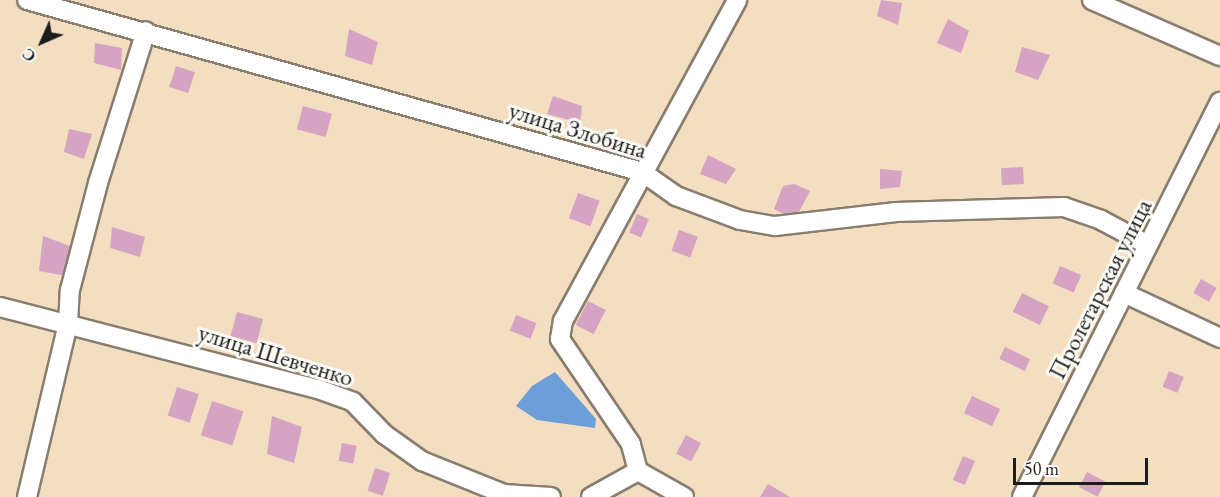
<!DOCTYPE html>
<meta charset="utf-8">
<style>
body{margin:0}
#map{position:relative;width:1220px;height:497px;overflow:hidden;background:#f3dec1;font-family:"EB Garamond",serif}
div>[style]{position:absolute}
.water>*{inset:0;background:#6c9fd7}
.building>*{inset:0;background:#d6a4c3;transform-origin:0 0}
.roads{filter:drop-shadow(2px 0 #887d6e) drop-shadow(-2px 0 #887d6e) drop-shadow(0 2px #887d6e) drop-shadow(0 -2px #887d6e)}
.minor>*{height:18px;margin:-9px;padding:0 9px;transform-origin:9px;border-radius:9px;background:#fff}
span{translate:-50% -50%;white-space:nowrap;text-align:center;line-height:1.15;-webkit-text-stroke:6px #fdfcf7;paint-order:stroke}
.street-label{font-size:24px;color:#1c1c1c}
.north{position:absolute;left:12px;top:12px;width:60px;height:60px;-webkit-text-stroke:4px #fdfcf7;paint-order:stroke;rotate:225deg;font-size:16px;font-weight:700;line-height:24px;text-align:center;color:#1c1c1c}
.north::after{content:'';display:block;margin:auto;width:21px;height:27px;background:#1c1c1c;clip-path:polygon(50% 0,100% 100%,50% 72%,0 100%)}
.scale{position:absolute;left:1013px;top:458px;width:135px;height:27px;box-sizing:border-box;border:3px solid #1c1c1c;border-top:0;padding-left:8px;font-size:18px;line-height:21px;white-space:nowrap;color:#1c1c1c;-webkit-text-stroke:4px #fdfcf7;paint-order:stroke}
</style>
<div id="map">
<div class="water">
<i style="clip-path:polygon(555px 372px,596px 419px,595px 428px,537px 420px,516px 406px,532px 386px)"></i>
</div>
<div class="building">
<i style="clip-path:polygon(881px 0,902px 3px,898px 25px,877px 16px)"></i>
<i style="clip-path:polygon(948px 19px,969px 31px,961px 53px,937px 43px)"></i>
<i style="clip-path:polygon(349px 29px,378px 42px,372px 65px,345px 56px)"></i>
<i style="clip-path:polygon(95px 43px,122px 48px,121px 70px,94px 63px)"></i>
<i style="clip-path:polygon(1022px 47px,1050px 55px,1038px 80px,1015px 72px)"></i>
<i style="left:176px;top:66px;width:20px;height:22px;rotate:18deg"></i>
<i style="clip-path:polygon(553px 96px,582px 106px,580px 123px,547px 114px)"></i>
<i style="left:303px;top:106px;width:30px;height:24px;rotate:15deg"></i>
<i style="clip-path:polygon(69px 129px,92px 134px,84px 159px,64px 152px)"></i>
<i style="clip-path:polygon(708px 155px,736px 169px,726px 184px,700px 174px)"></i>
<i style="left:1023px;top:167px;width:17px;height:22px;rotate:87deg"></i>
<i style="clip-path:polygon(880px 169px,902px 171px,900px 187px,880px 189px)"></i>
<i style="clip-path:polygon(794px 184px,810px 191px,795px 220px,774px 209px,783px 186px)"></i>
<i style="left:578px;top:193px;width:23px;height:27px;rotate:20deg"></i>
<i style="left:637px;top:214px;width:13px;height:20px;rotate:23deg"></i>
<i style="clip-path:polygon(112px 227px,145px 237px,140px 257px,110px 248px)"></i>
<i style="left:679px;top:230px;width:20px;height:22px;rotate:20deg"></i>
<i style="clip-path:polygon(43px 236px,73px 247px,67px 276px,39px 271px)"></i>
<i style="left:1060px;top:266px;width:23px;height:19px;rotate:23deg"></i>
<i style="left:1201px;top:279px;width:18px;height:16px;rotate:29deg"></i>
<i style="left:1022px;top:293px;width:30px;height:21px;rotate:26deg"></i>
<i style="left:588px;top:301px;width:20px;height:27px;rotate:27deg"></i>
<i style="left:237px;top:312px;width:27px;height:25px;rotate:15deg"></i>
<i style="left:516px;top:315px;width:22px;height:17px;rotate:21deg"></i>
<i style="left:1005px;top:347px;width:28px;height:13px;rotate:26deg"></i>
<i style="left:1169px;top:371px;width:16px;height:17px;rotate:22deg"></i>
<i style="left:177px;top:387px;width:23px;height:30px;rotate:18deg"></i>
<i style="left:972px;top:396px;width:31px;height:19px;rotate:25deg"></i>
<i style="left:212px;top:401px;width:33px;height:36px;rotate:18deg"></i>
<i style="clip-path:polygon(272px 416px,302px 427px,294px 463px,267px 454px)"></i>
<i style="left:686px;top:435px;width:17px;height:21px;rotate:28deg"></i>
<i style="left:342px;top:443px;width:15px;height:18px;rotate:11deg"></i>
<i style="left:963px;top:456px;width:13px;height:26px;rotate:23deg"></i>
<i style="left:375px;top:468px;width:16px;height:24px;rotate:18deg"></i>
<i style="left:1087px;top:472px;width:21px;height:17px;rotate:28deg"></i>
<i style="clip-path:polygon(768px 484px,790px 497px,760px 497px)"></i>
</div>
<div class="roads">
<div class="minor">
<i style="left:27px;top:0;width:639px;rotate:15.62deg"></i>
<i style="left:642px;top:172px;width:42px;rotate:35.2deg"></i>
<i style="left:676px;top:196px;width:68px;rotate:20.6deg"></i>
<i style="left:740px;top:220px;width:36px;rotate:10deg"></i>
<i style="left:775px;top:226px;width:122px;rotate:-6.6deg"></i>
<i style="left:896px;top:212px;width:168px;rotate:-1.7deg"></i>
<i style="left:1064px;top:207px;width:39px;rotate:19deg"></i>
<i style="left:1101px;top:220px;width:53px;rotate:28deg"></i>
<i style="left:1092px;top:0;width:140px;rotate:23.6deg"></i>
<i style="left:1124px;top:293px;width:106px;rotate:25.1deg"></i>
<i style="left:0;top:307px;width:328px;rotate:14.5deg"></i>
<i style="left:318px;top:389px;width:37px;rotate:20deg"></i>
<i style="left:353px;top:402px;width:45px;rotate:45.9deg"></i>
<i style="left:384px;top:434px;width:47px;rotate:35.4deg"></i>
<i style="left:422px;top:461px;width:88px;rotate:21.9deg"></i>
<i style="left:504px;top:494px;width:47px;rotate:3.7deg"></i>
<i style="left:638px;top:471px;width:28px;rotate:-105deg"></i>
<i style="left:631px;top:444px;width:127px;rotate:-124.1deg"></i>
<i style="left:560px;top:339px;width:18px;rotate:-81deg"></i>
<i style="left:563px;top:321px;width:365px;rotate:-61.5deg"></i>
<i style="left:638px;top:471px;width:53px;rotate:29.5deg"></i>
<i style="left:27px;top:497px;width:178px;rotate:-76.7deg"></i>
<i style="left:68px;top:324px;width:34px;rotate:-87deg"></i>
<i style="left:70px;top:290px;width:111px;rotate:-75.3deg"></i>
<i style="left:98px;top:183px;width:159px;rotate:-72.5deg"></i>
<i style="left:591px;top:497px;width:54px;rotate:-29deg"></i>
<i style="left:1022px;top:497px;width:442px;rotate:-63.4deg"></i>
</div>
</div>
<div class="street-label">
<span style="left:578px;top:130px;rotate:17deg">улица Злобина</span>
<span style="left:1100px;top:289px;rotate:-63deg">Пролетарская улица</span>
<span style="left:276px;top:355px;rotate:17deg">улица Шевченко</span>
</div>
<div class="north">С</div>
<div class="scale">50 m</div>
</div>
